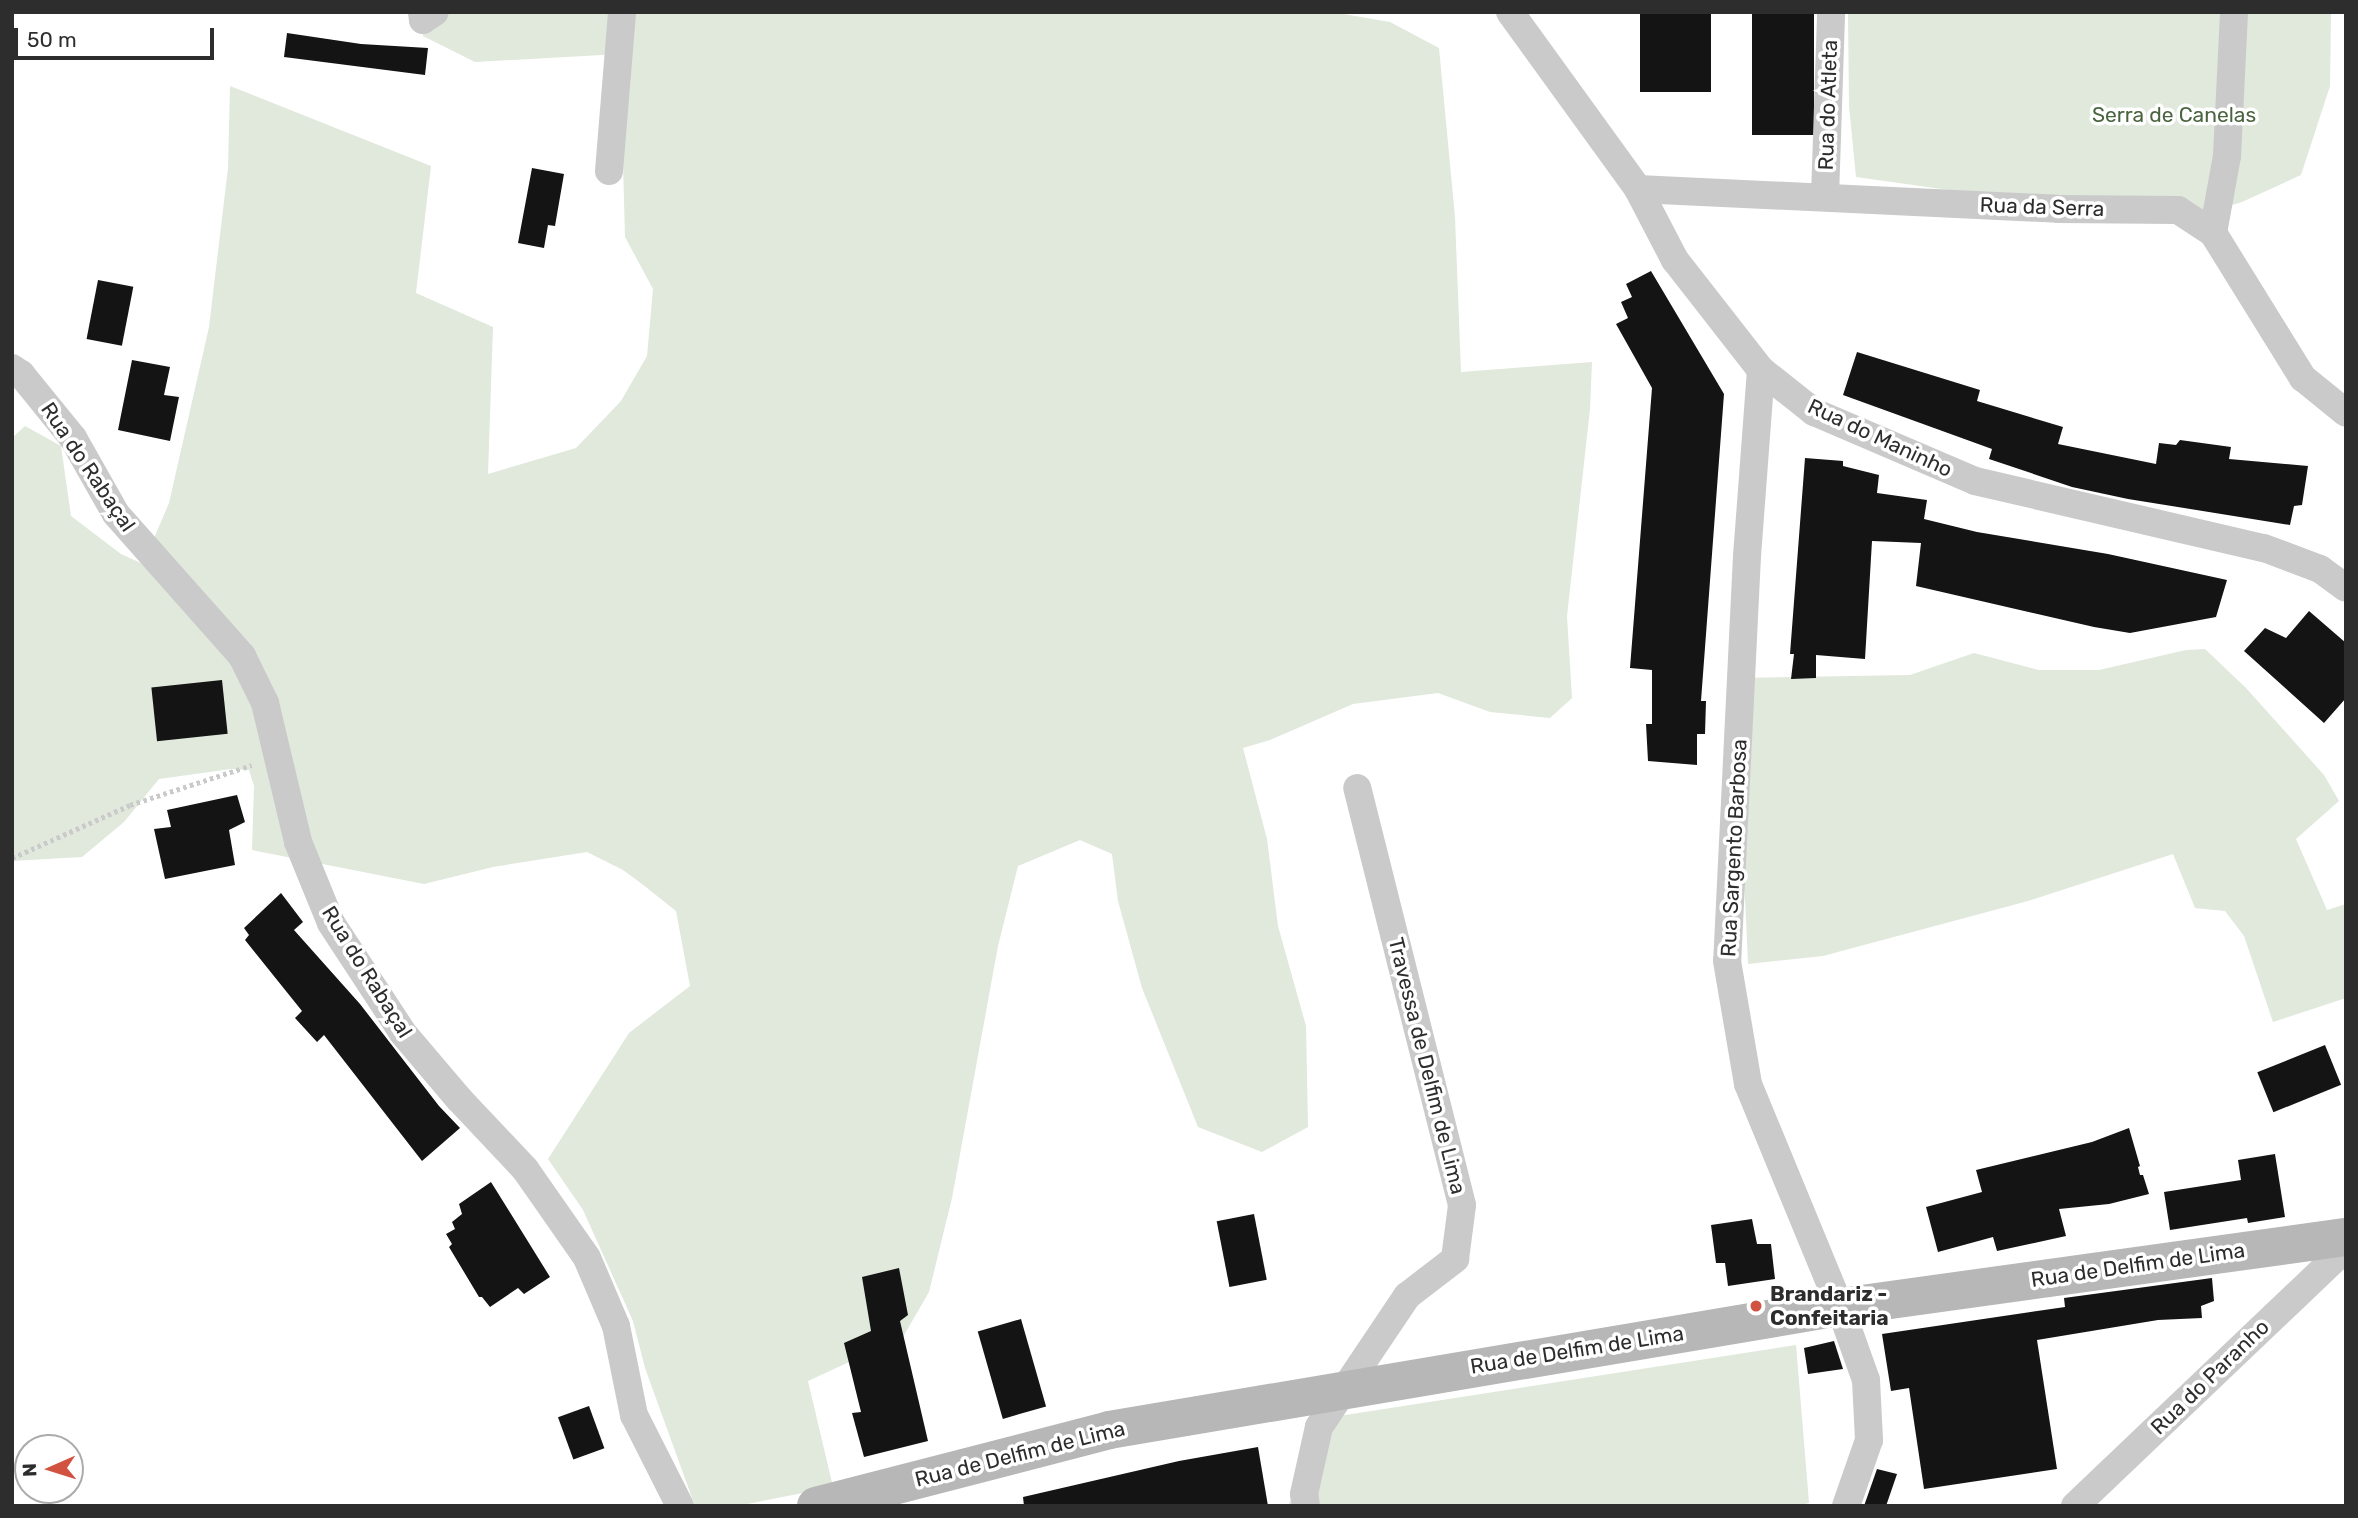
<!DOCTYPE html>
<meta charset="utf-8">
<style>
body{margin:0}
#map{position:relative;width:2358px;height:1518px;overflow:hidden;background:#fff;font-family:Rubik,sans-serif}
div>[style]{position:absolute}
.green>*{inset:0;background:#e0e9dc}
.building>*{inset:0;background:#141414;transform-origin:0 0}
.path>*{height:4.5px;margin-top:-2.25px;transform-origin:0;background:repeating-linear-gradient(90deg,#cacaca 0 3.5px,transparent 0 7px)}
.street>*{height:28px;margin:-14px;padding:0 14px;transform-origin:14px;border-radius:14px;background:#cacaca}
.secondary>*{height:38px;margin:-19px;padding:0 19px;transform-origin:19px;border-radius:19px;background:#b7b7b7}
.dots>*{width:19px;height:19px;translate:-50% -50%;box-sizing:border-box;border:4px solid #fff;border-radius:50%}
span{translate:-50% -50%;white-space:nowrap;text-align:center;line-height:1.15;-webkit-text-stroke:7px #fff;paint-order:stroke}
.street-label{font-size:21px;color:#2d2d2d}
.park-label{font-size:21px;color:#49643f}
.poi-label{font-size:21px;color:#2d2d2d;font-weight:700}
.left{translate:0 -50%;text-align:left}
.frame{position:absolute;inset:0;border:14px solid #2d2d2d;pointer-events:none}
.north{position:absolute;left:14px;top:1434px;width:70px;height:70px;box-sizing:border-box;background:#fff;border:2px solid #ababab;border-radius:50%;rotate:267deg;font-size:19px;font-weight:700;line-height:28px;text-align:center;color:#2d2d2d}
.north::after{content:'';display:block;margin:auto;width:24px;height:32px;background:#d25241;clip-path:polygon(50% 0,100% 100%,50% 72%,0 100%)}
.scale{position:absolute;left:14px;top:28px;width:200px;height:32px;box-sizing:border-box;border:4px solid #2d2d2d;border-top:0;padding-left:9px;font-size:21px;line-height:24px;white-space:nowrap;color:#2d2d2d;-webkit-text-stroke:5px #fff;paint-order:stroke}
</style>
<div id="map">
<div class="green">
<i style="clip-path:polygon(422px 12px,1332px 12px,1390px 22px,1439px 48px,1455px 217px,1461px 372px,1592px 362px,1590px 409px,1567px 616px,1572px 698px,1550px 718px,1490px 712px,1438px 693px,1353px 704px,1270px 740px,1243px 748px,1267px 839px,1278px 926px,1306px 1026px,1308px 1127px,1262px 1152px,1198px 1127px,1142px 988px,1118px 901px,1112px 854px,1080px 840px,1018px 866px,998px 946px,952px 1198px,929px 1292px,903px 1337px,808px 1381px,833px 1487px,737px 1506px,695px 1506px,645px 1368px,633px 1321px,583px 1210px,548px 1159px,629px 1033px,690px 986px,676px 911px,642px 884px,623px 870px,587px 852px,493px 867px,424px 884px,252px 850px,254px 786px,249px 770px,231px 769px,159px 779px,124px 822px,82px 857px,12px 861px,12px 438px,25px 426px,61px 446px,71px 516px,121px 554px,143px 564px,169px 503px,209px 327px,228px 168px,230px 86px,431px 166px,416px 293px,493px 327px,488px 474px,576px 448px,621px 401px,647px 356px,653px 289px,625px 237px,620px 54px,475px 62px,423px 36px)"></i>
<i style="clip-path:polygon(1848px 12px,2331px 12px,2330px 86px,2301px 175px,2242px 202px,2175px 222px,1856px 177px,1849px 106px)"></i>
<i style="clip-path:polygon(2205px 649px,2246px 688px,2324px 775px,2339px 801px,2296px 839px,2327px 910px,2346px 904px,2346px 998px,2273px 1022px,2244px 936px,2225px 911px,2195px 908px,2173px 854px,2028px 901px,1823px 956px,1748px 964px,1741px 809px,1739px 678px,1910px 675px,1974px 653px,2039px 670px,2099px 670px,2186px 650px)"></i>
<i style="clip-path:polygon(1796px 1345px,1809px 1503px,1797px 1506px,1288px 1506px,1326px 1418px)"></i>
</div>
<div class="building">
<i style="left:1640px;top:12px;width:71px;height:80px"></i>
<i style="left:1752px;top:12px;width:62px;height:123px"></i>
<i style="clip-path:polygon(287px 33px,361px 44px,428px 48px,425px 75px,284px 57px)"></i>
<i style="clip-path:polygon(532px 168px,564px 174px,555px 226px,548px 225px,544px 248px,518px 243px)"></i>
<i style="clip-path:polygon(1651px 271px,1724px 394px,1701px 701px,1706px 701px,1705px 734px,1697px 734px,1697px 765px,1648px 761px,1646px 724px,1652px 724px,1652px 670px,1630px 668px,1652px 388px,1616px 324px,1628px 318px,1621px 302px,1632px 297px,1626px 284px)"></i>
<i style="left:98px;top:280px;width:36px;height:60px;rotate:11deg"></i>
<i style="clip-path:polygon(1857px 352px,1980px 390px,1977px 401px,2063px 427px,2058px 444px,2156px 464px,2159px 443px,2176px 445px,2180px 440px,2231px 447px,2229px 459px,2308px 466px,2302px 505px,2294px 506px,2290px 525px,2128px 499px,2072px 487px,2013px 467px,1989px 459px,1992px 449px,1843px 395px)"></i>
<i style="clip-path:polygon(132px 360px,170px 367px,164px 395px,179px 397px,170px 441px,118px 430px)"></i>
<i style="clip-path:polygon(1805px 458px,1843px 461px,1843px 466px,1879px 475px,1877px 493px,1927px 500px,1924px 519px,1977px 532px,2108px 554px,2227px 580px,2216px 617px,2130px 633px,2094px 627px,1916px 586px,1921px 543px,1872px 541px,1865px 659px,1816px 655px,1816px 678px,1791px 679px,1794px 654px,1790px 654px)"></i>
<i style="clip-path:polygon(2309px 611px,2346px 643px,2346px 698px,2324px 723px,2244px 651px,2265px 628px,2286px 638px)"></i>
<i style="left:222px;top:680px;width:54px;height:71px;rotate:84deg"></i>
<i style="clip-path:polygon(237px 795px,245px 822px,229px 830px,235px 865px,165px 879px,154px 829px,171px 827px,167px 810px)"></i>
<i style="clip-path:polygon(281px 893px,303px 922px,294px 930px,360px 1004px,439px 1106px,460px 1128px,422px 1161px,324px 1035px,317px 1042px,295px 1018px,302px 1011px,245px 940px,249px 935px,244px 928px)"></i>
<i style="left:2325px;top:1045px;width:43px;height:73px;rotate:68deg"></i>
<i style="clip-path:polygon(2129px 1128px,2140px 1166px,2138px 1167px,2140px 1175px,2143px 1175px,2149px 1194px,2109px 1204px,2059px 1209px,2066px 1236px,1997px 1251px,1993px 1237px,1938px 1252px,1926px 1207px,1982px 1192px,1976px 1170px,2092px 1142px)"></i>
<i style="clip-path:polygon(2275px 1154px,2285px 1217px,2248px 1223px,2247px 1218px,2170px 1230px,2164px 1192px,2241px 1180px,2238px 1160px)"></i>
<i style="clip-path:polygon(491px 1182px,550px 1277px,524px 1294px,518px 1288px,490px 1307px,482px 1297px,479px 1297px,449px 1247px,452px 1244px,446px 1234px,455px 1229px,452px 1222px,462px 1214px,459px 1204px)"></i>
<i style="left:1254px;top:1214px;width:67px;height:38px;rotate:79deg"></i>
<i style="clip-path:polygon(1752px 1219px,1757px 1244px,1771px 1244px,1775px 1279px,1728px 1286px,1725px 1263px,1716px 1263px,1711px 1225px)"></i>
<i style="clip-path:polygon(899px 1268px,908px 1315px,900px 1321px,928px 1441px,864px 1457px,852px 1413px,861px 1412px,844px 1343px,871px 1331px,862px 1277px)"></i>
<i style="clip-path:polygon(2212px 1278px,2214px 1301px,2201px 1306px,2202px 1318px,2158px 1320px,2037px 1340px,2057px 1469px,1924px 1489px,1909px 1388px,1891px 1391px,1882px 1334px,2065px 1307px,2064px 1298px)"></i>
<i style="left:1021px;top:1319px;width:91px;height:45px;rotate:74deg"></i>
<i style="clip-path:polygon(1834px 1341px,1843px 1369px,1808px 1374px,1804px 1348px)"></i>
<i style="left:589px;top:1406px;width:45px;height:33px;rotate:70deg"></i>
<i style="clip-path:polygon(1258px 1447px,1268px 1506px,1024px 1506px,1023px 1497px,1179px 1461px)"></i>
<i style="clip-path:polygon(1877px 1469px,1897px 1474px,1886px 1506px,1864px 1506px)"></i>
</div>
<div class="path">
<i style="left:12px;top:858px;width:129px;rotate:-24.2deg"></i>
<i style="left:130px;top:805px;width:128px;rotate:-18.2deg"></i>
</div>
<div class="street">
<i style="left:422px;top:12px;width:8px;rotate:83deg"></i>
<i style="left:423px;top:20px;width:14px;rotate:-34deg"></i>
<i style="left:1510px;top:12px;width:218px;rotate:54.1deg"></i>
<i style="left:1638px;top:189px;width:80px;rotate:62.5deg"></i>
<i style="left:1675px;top:260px;width:140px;rotate:52deg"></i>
<i style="left:1761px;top:370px;width:68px;rotate:38.4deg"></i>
<i style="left:1814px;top:412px;width:175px;rotate:23.2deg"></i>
<i style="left:1975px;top:481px;width:297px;rotate:13.1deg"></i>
<i style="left:2264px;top:548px;width:60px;rotate:20.6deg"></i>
<i style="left:2320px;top:569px;width:32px;rotate:36deg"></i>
<i style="left:609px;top:171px;width:160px;rotate:-85.3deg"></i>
<i style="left:1638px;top:189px;width:420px;rotate:2.7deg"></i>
<i style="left:2058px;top:209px;width:120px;rotate:0.5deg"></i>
<i style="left:2178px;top:210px;width:42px;rotate:33.3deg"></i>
<i style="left:2213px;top:233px;width:171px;rotate:58.2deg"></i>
<i style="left:2303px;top:378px;width:55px;rotate:39.1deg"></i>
<i style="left:1825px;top:197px;width:185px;rotate:-88.1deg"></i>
<i style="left:2213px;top:233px;width:78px;rotate:-79.7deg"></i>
<i style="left:2227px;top:156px;width:144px;rotate:-87.2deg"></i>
<i style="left:12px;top:368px;width:11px;rotate:34deg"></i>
<i style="left:21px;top:374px;width:82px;rotate:50.9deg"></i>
<i style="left:73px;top:438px;width:87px;rotate:60.5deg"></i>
<i style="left:116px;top:514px;width:190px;rotate:48.4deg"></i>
<i style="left:242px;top:656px;width:52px;rotate:63.9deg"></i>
<i style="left:265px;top:703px;width:143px;rotate:76.6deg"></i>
<i style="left:298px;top:842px;width:87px;rotate:67.8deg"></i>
<i style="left:331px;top:923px;width:131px;rotate:56.8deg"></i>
<i style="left:403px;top:1033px;width:87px;rotate:49.7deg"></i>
<i style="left:459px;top:1099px;width:96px;rotate:46.7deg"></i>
<i style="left:525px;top:1169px;width:108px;rotate:55.1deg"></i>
<i style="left:587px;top:1258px;width:74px;rotate:66.9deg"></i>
<i style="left:616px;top:1326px;width:91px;rotate:78.6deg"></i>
<i style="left:634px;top:1415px;width:102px;rotate:63.2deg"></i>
<i style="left:1761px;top:370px;width:187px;rotate:94.3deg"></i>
<i style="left:1747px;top:556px;width:405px;rotate:92.8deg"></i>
<i style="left:1727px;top:961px;width:125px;rotate:80.3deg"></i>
<i style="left:1748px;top:1084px;width:241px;rotate:67.6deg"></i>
<i style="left:1840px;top:1307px;width:77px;rotate:70.4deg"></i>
<i style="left:1866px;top:1380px;width:60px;rotate:87.1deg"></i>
<i style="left:1869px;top:1440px;width:70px;rotate:109.2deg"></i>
<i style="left:1306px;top:1506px;width:12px;rotate:-99deg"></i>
<i style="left:1304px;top:1494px;width:69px;rotate:-77.4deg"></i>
<i style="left:1319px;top:1427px;width:158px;rotate:-56.1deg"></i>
<i style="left:1407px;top:1296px;width:61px;rotate:-37.6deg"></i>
<i style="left:1455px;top:1259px;width:54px;rotate:-82.6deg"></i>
<i style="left:1462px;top:1205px;width:430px;rotate:-104.1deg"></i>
<i style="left:2075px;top:1506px;width:374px;rotate:-43.6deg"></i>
</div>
<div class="secondary">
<i style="left:816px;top:1506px;width:303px;rotate:-14.5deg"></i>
<i style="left:1109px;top:1430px;width:741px;rotate:-9.55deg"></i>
<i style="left:1840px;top:1307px;width:511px;rotate:-7.88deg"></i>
</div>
<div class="dots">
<i style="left:1756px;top:1306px;background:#d25241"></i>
</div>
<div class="street-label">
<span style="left:1828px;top:105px;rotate:-88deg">Rua do Atleta</span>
<span style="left:2042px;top:207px;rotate:2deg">Rua da Serra</span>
<span style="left:1880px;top:438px;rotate:25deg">Rua do Maninho</span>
<span style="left:88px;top:467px;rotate:56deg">Rua do Rabaçal</span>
<span style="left:1734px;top:848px;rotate:-87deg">Rua Sargento Barbosa</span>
<span style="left:367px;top:972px;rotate:58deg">Rua do Rabaçal</span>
<span style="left:1427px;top:1066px;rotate:76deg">Travessa de Delfim de Lima</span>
<span style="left:2138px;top:1265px;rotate:-8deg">Rua de Delfim de Lima</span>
<span style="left:1577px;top:1350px;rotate:-9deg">Rua de Delfim de Lima</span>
<span style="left:2210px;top:1377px;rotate:-44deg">Rua do Paranho</span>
<span style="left:1020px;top:1454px;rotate:-14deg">Rua de Delfim de Lima</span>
</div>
<div class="park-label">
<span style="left:2174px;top:115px">Serra de Canelas</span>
</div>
<div class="poi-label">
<span class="left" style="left:1770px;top:1306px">Brandariz -<br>Confeitaria</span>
</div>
<div class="frame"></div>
<div class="north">N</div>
<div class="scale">50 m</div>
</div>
